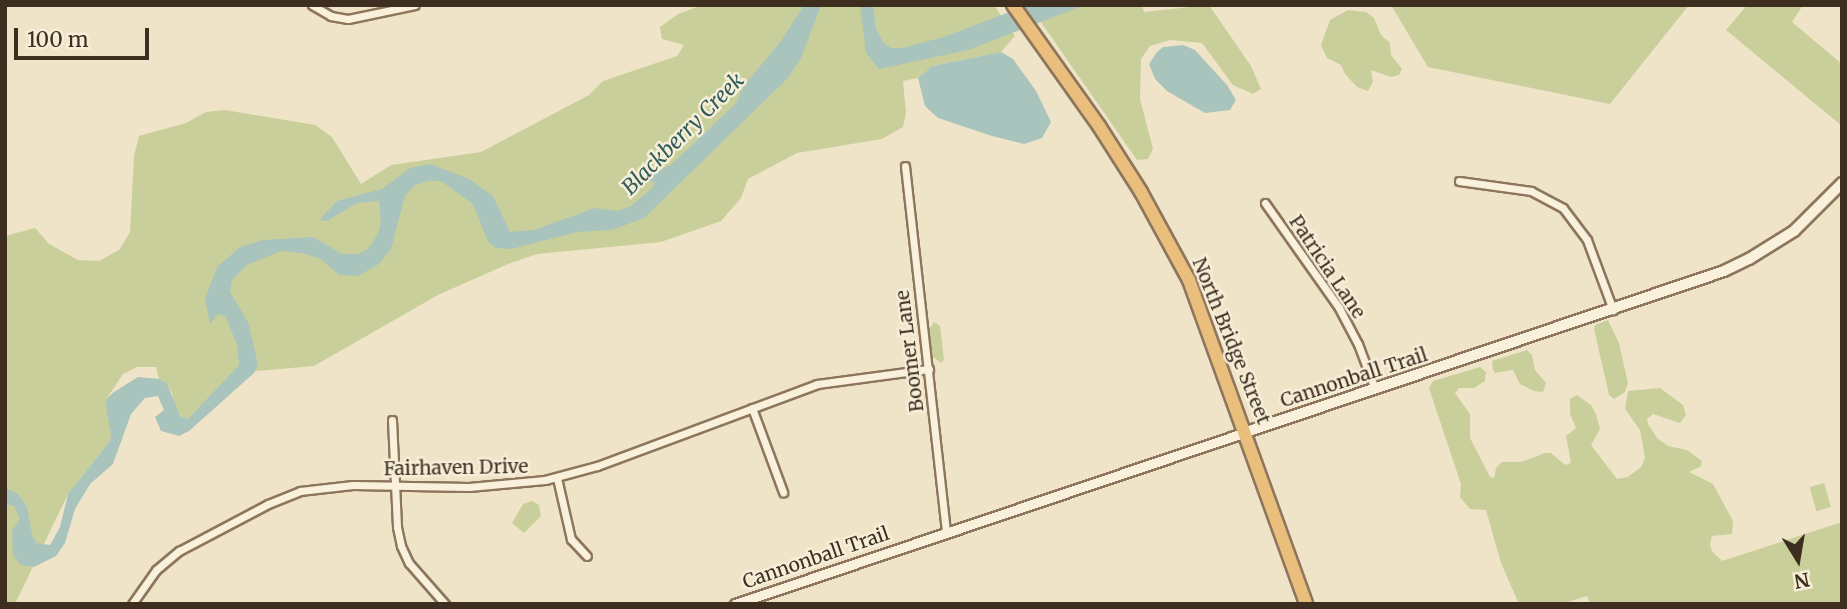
<!DOCTYPE html>
<style>
body{margin:0}
#map{position:relative;width:1847px;height:609px;overflow:hidden;background:#f0e4c8;font-family:Merriweather,serif}
div>[style]{position:absolute}
.green>*{inset:0;background:#c9cf9b;transform-origin:0 0}
.water>*{inset:0;background:#a9c4bc}
.roads{filter:drop-shadow(2px 0 #8d765c) drop-shadow(-2px 0 #8d765c) drop-shadow(0 2px #8d765c) drop-shadow(0 -2px #8d765c)}
.minor>*{height:7px;margin:-3.5px;padding:0 3.5px;transform-origin:3.5px;border-radius:3.5px;background:#faf1dc}
.tertiary>*{height:9px;margin:-4.5px;padding:0 4.5px;transform-origin:4.5px;border-radius:4.5px;background:#faf1dc}
.secondary>*{height:10px;margin:-5px;padding:0 5px;transform-origin:5px;border-radius:5px;background:#faf1dc}
.trunk>*{height:12px;margin:-6px;padding:0 6px;transform-origin:6px;border-radius:6px;background:#eabe7c}
span{translate:-50% -50%;white-space:nowrap;text-align:center;line-height:1.15;-webkit-text-stroke:5px #f7eed8;paint-order:stroke}
.street-label{font-size:19px;color:#3d2e20}
.water-label{font-size:21px;color:#2f5d5a;font-style:italic}
.frame{position:absolute;inset:0;border:7px solid #3d2e20;pointer-events:none}
.north{position:absolute;left:1763px;top:525px;width:70px;height:70px;-webkit-text-stroke:5px #f7eed8;paint-order:stroke;rotate:169deg;font-size:19px;font-weight:700;line-height:28px;text-align:center;color:#3d2e20}
.north::after{content:'';display:block;margin:auto;width:24px;height:32px;background:#3d2e20;clip-path:polygon(50% 0,100% 100%,50% 72%,0 100%)}
.scale{position:absolute;left:14px;top:28px;width:135px;height:32px;box-sizing:border-box;border:4px solid #3d2e20;border-top:0;padding-left:9px;font-size:21px;line-height:24px;white-space:nowrap;color:#3d2e20;-webkit-text-stroke:5px #f7eed8;paint-order:stroke}
</style>
<div id="map">
<div class="green">
<i style="clip-path:polygon(703px 5px,994px 5px,1015px 36px,1001px 52px,932px 66px,918px 78px,903px 81px,906px 113px,903px 127px,882px 139px,797px 153px,748px 179px,741px 198px,721px 221px,661px 242px,537px 254px,508px 264px,438px 295px,314px 366px,233px 373px,188px 419px,183px 419px,175px 408px,172px 393px,167px 383px,159px 379px,156px 367px,137px 367px,123px 374px,107px 398px,111px 435px,109px 442px,68px 494px,15px 604px,5px 604px,5px 236px,35px 228px,49px 244px,78px 260px,99px 261px,119px 250px,130px 232px,134px 156px,139px 136px,186px 123px,206px 112px,225px 110px,315px 125px,332px 137px,361px 184px,391px 165px,481px 152px,589px 95px,603px 81px,677px 56px,684px 45px,662px 39px,660px 27px,678px 14px)"></i>
<i style="clip-path:polygon(1029px 5px,1142px 5px,1144px 12px,1209px 5px,1251px 66px,1261px 89px,1253px 94px,1233px 85px,1202px 43px,1170px 40px,1150px 46px,1141px 59px,1140px 99px,1153px 149px,1148px 159px,1137px 160px)"></i>
<i style="clip-path:polygon(1391px 5px,1689px 5px,1610px 104px,1428px 67px)"></i>
<i style="clip-path:polygon(1747px 5px,1803px 5px,1792px 22px,1842px 64px,1842px 126px,1726px 30px)"></i>
<i style="clip-path:polygon(1348px 10px,1366px 12px,1374px 18px,1381px 35px,1390px 43px,1391px 55px,1402px 69px,1399px 75px,1391px 77px,1371px 70px,1373px 82px,1368px 91px,1357px 87px,1345px 74px,1341px 65px,1327px 58px,1321px 45px,1330px 20px)"></i>
<i style="clip-path:polygon(1608px 320px,1619px 343px,1628px 383px,1625px 392px,1614px 399px,1609px 395px,1594px 329px,1595px 325px)"></i>
<i style="clip-path:polygon(934px 322px,940px 326px,944px 360px,941px 363px,932px 356px,928px 331px)"></i>
<i style="clip-path:polygon(1527px 350px,1532px 355px,1535px 370px,1546px 383px,1543px 392px,1534px 391px,1520px 384px,1513px 370px,1495px 373px,1493px 370px,1492px 361px)"></i>
<i style="clip-path:polygon(1480px 367px,1486px 372px,1485px 381px,1474px 388px,1459px 388px,1455px 393px,1470px 414px,1470px 438px,1490px 477px,1494px 478px,1496px 468px,1502px 462px,1521px 462px,1545px 453px,1551px 453px,1565px 465px,1571px 463px,1566px 436px,1576px 428px,1570px 414px,1570px 399px,1577px 395px,1591px 405px,1596px 414px,1600px 429px,1591px 445px,1617px 479px,1628px 477px,1641px 467px,1645px 458px,1640px 430px,1625px 409px,1628px 391px,1660px 388px,1683px 405px,1686px 415px,1680px 423px,1653px 414px,1647px 419px,1648px 424px,1657px 438px,1668px 446px,1687px 450px,1702px 461px,1701px 466px,1689px 472px,1713px 484px,1733px 521px,1732px 534px,1712px 536px,1710px 545px,1712px 551px,1722px 561px,1842px 522px,1842px 604px,1590px 604px,1587px 596px,1561px 604px,1519px 604px,1501px 563px,1486px 510px,1470px 509px,1460px 497px,1461px 484px,1429px 388px,1433px 381px)"></i>
<i style="left:1824px;top:483px;width:25px;height:15px;rotate:74deg"></i>
<i style="clip-path:polygon(532px 501px,539px 505px,541px 516px,524px 533px,512px 523px,523px 504px)"></i>
</div>
<div class="water">
<i style="clip-path:polygon(804px 5px,821px 5px,801px 58px,787px 79px,644px 218px,612px 230px,578px 232px,511px 249px,496px 248px,488px 242px,473px 204px,441px 181px,429px 181px,415px 185px,405px 196px,391px 249px,379px 264px,358px 276px,339px 275px,321px 259px,302px 253px,281px 251px,247px 265px,232px 280px,230px 292px,248px 322px,258px 364px,254px 373px,189px 431px,179px 436px,161px 431px,155px 417px,164px 410px,158px 396px,145px 398px,131px 414px,113px 464px,90px 484px,75px 509px,65px 543px,56px 556px,34px 567px,21px 565px,13px 555px,12px 531px,20px 519px,14px 506px,5px 504px,5px 488px,18px 494px,27px 507px,32px 535px,36px 543px,50px 545px,60px 527px,68px 494px,109px 442px,111px 435px,106px 406px,107px 398px,114px 392px,138px 377px,159px 379px,167px 383px,180px 416px,188px 419px,239px 365px,237px 345px,226px 317px,218px 314px,210px 324px,205px 299px,217px 267px,240px 247px,263px 240px,313px 237px,342px 254px,358px 254px,368px 249px,378px 234px,381px 223px,379px 201px,357px 203px,327px 221px,321px 221px,321px 218px,337px 201px,382px 189px,410px 168px,430px 164px,469px 179px,493px 196px,510px 232px,534px 230px,595px 208px,617px 211px,631px 206px,654px 186px,654px 181px,635px 185px,630px 182px,630px 178px,645px 177px,672px 164px,736px 103px,743px 87px,781px 41px)"></i>
<i style="clip-path:polygon(860px 5px,873px 5px,876px 29px,883px 42px,891px 48px,902px 48px,944px 37px,1028px 5px,1085px 5px,968px 50px,879px 69px,866px 53px)"></i>
<i style="clip-path:polygon(1183px 45px,1195px 50px,1227px 85px,1236px 100px,1230px 110px,1205px 113px,1167px 91px,1155px 79px,1149px 64px,1157px 52px,1163px 47px)"></i>
<i style="clip-path:polygon(1001px 52px,1013px 59px,1036px 91px,1051px 122px,1042px 138px,1024px 144px,992px 136px,938px 118px,925px 106px,918px 78px,932px 66px)"></i>
</div>
<div class="roads">
<div class="minor">
<i style="left:312px;top:5px;width:22px;rotate:30deg"></i>
<i style="left:331px;top:16px;width:17px;rotate:10deg"></i>
<i style="left:348px;top:19px;width:68px;rotate:-11.8deg"></i>
<i style="left:905px;top:166px;width:368px;rotate:83.6deg"></i>
<i style="left:1459px;top:181px;width:73px;rotate:7.9deg"></i>
<i style="left:1531px;top:191px;width:36px;rotate:28deg"></i>
<i style="left:1563px;top:208px;width:40px;rotate:53deg"></i>
<i style="left:1587px;top:240px;width:75px;rotate:69.6deg"></i>
<i style="left:1265px;top:203px;width:128px;rotate:54.8deg"></i>
<i style="left:1339px;top:308px;width:41px;rotate:62.2deg"></i>
<i style="left:1358px;top:344px;width:48px;rotate:69.3deg"></i>
<i style="left:752px;top:408px;width:90px;rotate:69.7deg"></i>
<i style="left:392px;top:420px;width:107px;rotate:87.3deg"></i>
<i style="left:397px;top:527px;width:19px;rotate:78deg"></i>
<i style="left:401px;top:546px;width:19px;rotate:65deg"></i>
<i style="left:409px;top:563px;width:55px;rotate:48.7deg"></i>
<i style="left:557px;top:478px;width:63px;rotate:77.1deg"></i>
<i style="left:571px;top:539px;width:23px;rotate:47deg"></i>
<i style="left:132px;top:604px;width:42px;rotate:-54.8deg"></i>
<i style="left:156px;top:570px;width:30px;rotate:-40deg"></i>
<i style="left:179px;top:551px;width:101px;rotate:-27.8deg"></i>
<i style="left:268px;top:504px;width:35px;rotate:-22deg"></i>
<i style="left:300px;top:491px;width:53px;rotate:-6.5deg"></i>
<i style="left:353px;top:485px;width:116px;rotate:1deg"></i>
<i style="left:469px;top:487px;width:76px;rotate:-5.3deg"></i>
<i style="left:545px;top:480px;width:54px;rotate:-15.1deg"></i>
<i style="left:597px;top:466px;width:235px;rotate:-20.4deg"></i>
<i style="left:817px;top:384px;width:113px;rotate:-7.6deg"></i>
</div>
<div class="tertiary">
<i style="left:735px;top:604px;width:539px;rotate:-18.6deg"></i>
</div>
<div class="secondary">
<i style="left:1246px;top:432px;width:504px;rotate:-18.61deg"></i>
<i style="left:1724px;top:271px;width:28px;rotate:-26deg"></i>
<i style="left:1749px;top:259px;width:53px;rotate:-31.9deg"></i>
<i style="left:1794px;top:231px;width:68px;rotate:-45deg"></i>
</div>
<div class="trunk">
<i style="left:1013px;top:5px;width:148px;rotate:54.6deg"></i>
<i style="left:1099px;top:126px;width:78px;rotate:57.5deg"></i>
<i style="left:1141px;top:192px;width:100px;rotate:61.4deg"></i>
<i style="left:1189px;top:280px;width:344px;rotate:70.1deg"></i>
</div>
</div>
<div class="street-label">
<span style="left:1327px;top:267px;rotate:56deg">Patricia Lane</span>
<span style="left:1231px;top:341px;rotate:68deg">North Bridge Street</span>
<span style="left:910px;top:351px;rotate:-97deg">Boomer Lane</span>
<span style="left:1354px;top:378px;rotate:-18deg">Cannonball Trail</span>
<span style="left:456px;top:468px;rotate:-1deg">Fairhaven Drive</span>
<span style="left:816px;top:558px;rotate:-19deg">Cannonball Trail</span>
</div>
<div class="water-label">
<span style="left:683px;top:134px;rotate:-45deg">Blackberry Creek</span>
</div>
<div class="frame"></div>
<div class="north">N</div>
<div class="scale">100 m</div>
</div>
